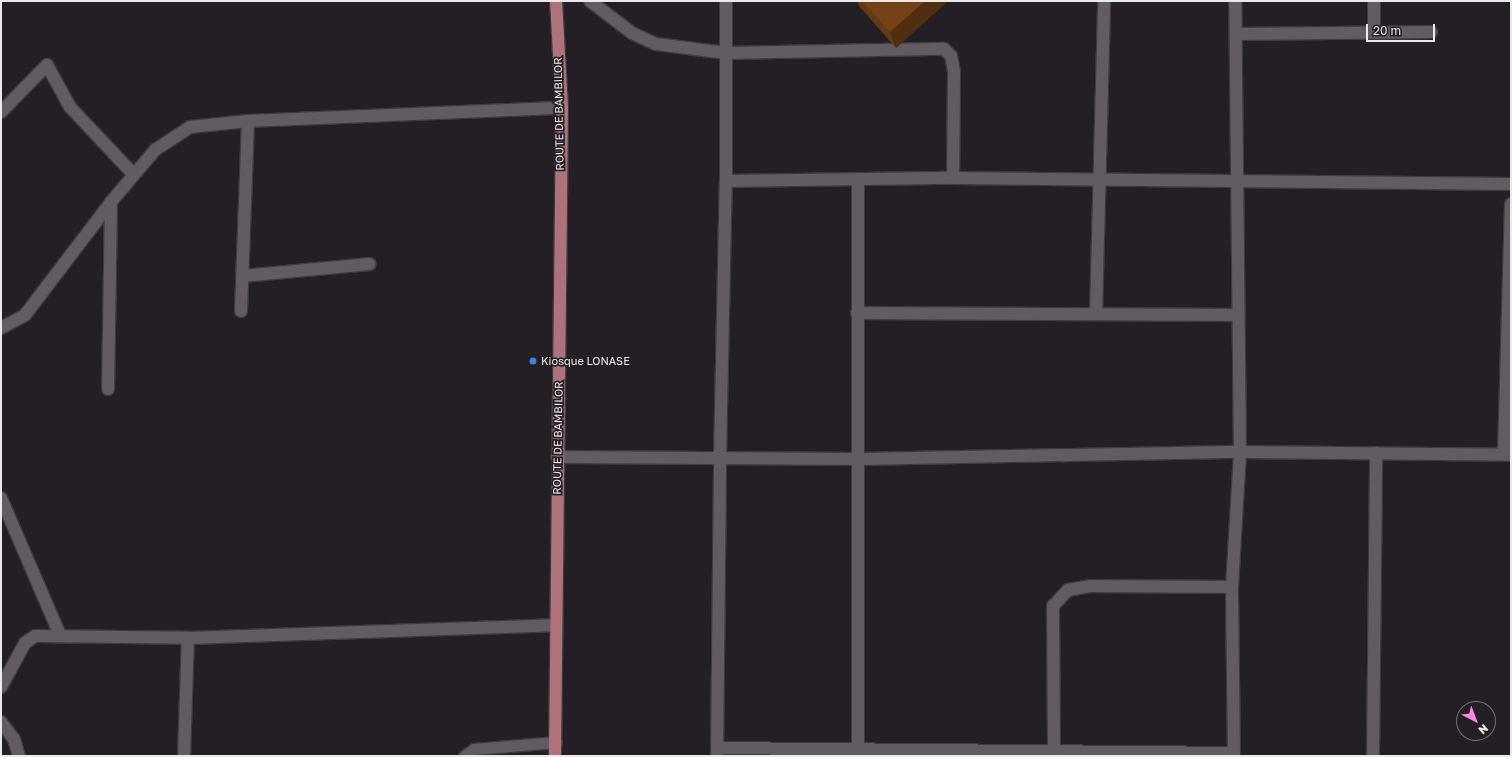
<!DOCTYPE html>
<style>
body{margin:0}
#map{position:relative;width:1512px;height:757px;overflow:hidden;background:#241f24;font-family:"Golos Text",sans-serif}
div>[style]{position:absolute}
.roads{filter:drop-shadow(1px 0 #3e3a3e) drop-shadow(-1px 0 #3e3a3e) drop-shadow(0 1px #3e3a3e) drop-shadow(0 -1px #3e3a3e)}
.service>*{height:11px;margin:-5.5px;padding:0 5.5px;transform-origin:5.5px;border-radius:5.5px;background:#625c62}
.minor>*{height:12px;margin:-6px;padding:0 6px;transform-origin:6px;border-radius:6px;background:#625c62}
.primary>*{height:12px;margin:-6px;padding:0 6px;transform-origin:6px;border-radius:6px;background:#af727a}
.wall>*{inset:0;background:#643913}
.shaded-wall>*{inset:0;background:#512e0f}
.building>*{inset:0;background:#744216}
.dots>*{width:11px;height:11px;translate:-50% -50%;box-sizing:border-box;border:2px solid #241f24;border-radius:50%}
span{translate:-50% -50%;white-space:nowrap;text-align:center;line-height:1.15;-webkit-text-stroke:3.5px #241f24;paint-order:stroke}
.street-label{font-size:11px;color:#ece9ed}
.poi-label{font-size:11px;color:#ece9ed}
.left{translate:0 -50%;text-align:left}
.frame{position:absolute;inset:0;border:2px solid #ece9ed;pointer-events:none}
.north{position:absolute;left:1456px;top:701px;width:40px;height:40px;box-sizing:border-box;background:#241f24;border:1px solid #747074;border-radius:50%;rotate:138deg;font-size:11px;font-weight:700;line-height:16px;text-align:center;color:#ece9ed}
.north::after{content:'';display:block;margin:auto;width:14px;height:18px;background:#fa87e8;clip-path:polygon(50% 0,100% 100%,50% 72%,0 100%)}
.scale{position:absolute;left:1366px;top:24px;width:69px;height:18px;box-sizing:border-box;border:2px solid #ece9ed;border-top:0;padding-left:5px;font-size:12px;line-height:14px;white-space:nowrap;color:#ece9ed;-webkit-text-stroke:3px #241f24;paint-order:stroke}
</style>
<div id="map">
<div class="roads">
<div class="service">
<i style="left:464px;top:756px;width:12px;rotate:-35deg"></i>
<i style="left:474px;top:749px;width:82px;rotate:-4.9deg"></i>
</div>
<div class="minor">
<i style="left:590px;top:1px;width:53px;rotate:37.3deg"></i>
<i style="left:632px;top:33px;width:26px;rotate:25deg"></i>
<i style="left:656px;top:44px;width:71px;rotate:7.3deg"></i>
<i style="left:726px;top:53px;width:218px;rotate:-1.1deg"></i>
<i style="left:944px;top:49px;width:10px;rotate:45deg"></i>
<i style="left:951px;top:56px;width:16px;rotate:79deg"></i>
<i style="left:954px;top:72px;width:106px;rotate:90.5deg"></i>
<i style="left:1374px;top:1px;width:31px;rotate:90deg"></i>
<i style="left:1236px;top:34px;width:195px;rotate:-0.6deg"></i>
<i style="left:1px;top:112px;width:66px;rotate:-45.6deg"></i>
<i style="left:47px;top:65px;width:48px;rotate:61.3deg"></i>
<i style="left:70px;top:107px;width:93px;rotate:46.7deg"></i>
<i style="left:726px;top:181px;width:227px;rotate:-0.8deg"></i>
<i style="left:953px;top:178px;width:558px;rotate:0.62deg"></i>
<i style="left:858px;top:181px;width:575px;rotate:90deg"></i>
<i style="left:111px;top:202px;width:68px;rotate:-49.8deg"></i>
<i style="left:155px;top:150px;width:42px;rotate:-33.3deg"></i>
<i style="left:190px;top:127px;width:58px;rotate:-5.9deg"></i>
<i style="left:248px;top:121px;width:314px;rotate:-2.4deg"></i>
<i style="left:243px;top:276px;width:127px;rotate:-5.4deg"></i>
<i style="left:241px;top:311px;width:190px;rotate:-87.9deg"></i>
<i style="left:857px;top:313px;width:381px;rotate:0.3deg"></i>
<i style="left:1096px;top:314px;width:313px;rotate:-88.5deg"></i>
<i style="left:1px;top:328px;width:27px;rotate:-28deg"></i>
<i style="left:25px;top:315px;width:142px;rotate:-52.7deg"></i>
<i style="left:111px;top:202px;width:187px;rotate:90.9deg"></i>
<i style="left:1504px;top:454px;width:250px;rotate:-88.4deg"></i>
<i style="left:557px;top:457px;width:303px;rotate:0.4deg"></i>
<i style="left:860px;top:459px;width:380px;rotate:-1.1deg"></i>
<i style="left:1240px;top:452px;width:271px;rotate:0.6deg"></i>
<i style="left:1px;top:498px;width:149px;rotate:66.7deg"></i>
<i style="left:1px;top:687px;width:50px;rotate:-61.4deg"></i>
<i style="left:25px;top:643px;width:12px;rotate:-35deg"></i>
<i style="left:35px;top:636px;width:153px;rotate:0.7deg"></i>
<i style="left:188px;top:638px;width:368px;rotate:-2deg"></i>
<i style="left:1px;top:722px;width:21px;rotate:53deg"></i>
<i style="left:14px;top:739px;width:18px;rotate:74deg"></i>
<i style="left:717px;top:748px;width:517px;rotate:0.55deg"></i>
<i style="left:1054px;top:751px;width:145px;rotate:-90.4deg"></i>
<i style="left:1053px;top:606px;width:22px;rotate:-47deg"></i>
<i style="left:1068px;top:590px;width:22px;rotate:-10deg"></i>
<i style="left:1090px;top:586px;width:142px;rotate:0.4deg"></i>
<i style="left:184px;top:756px;width:118px;rotate:-88.1deg"></i>
<i style="left:717px;top:756px;width:298px;rotate:-89.4deg"></i>
<i style="left:720px;top:458px;width:277px;rotate:-88.8deg"></i>
<i style="left:726px;top:181px;width:180px;rotate:-90deg"></i>
<i style="left:1234px;top:756px;width:169px;rotate:-90.7deg"></i>
<i style="left:1232px;top:587px;width:135px;rotate:-86.6deg"></i>
<i style="left:1240px;top:452px;width:451px;rotate:-90.6deg"></i>
<i style="left:1373px;top:756px;width:303px;rotate:-89.4deg"></i>
</div>
<div class="primary">
<i style="left:555px;top:756px;width:648px;rotate:-89.38deg"></i>
<i style="left:562px;top:108px;width:107px;rotate:-93.2deg"></i>
</div>
</div>
<div class="wall">
<i style="clip-path:polygon(857px 1px,948px 1px,896px 48px,859px 6px)"></i>
</div>
<div class="shaded-wall">
<i style="clip-path:polygon(925px 1px,948px 1px,896px 48px,890px 32px)"></i>
</div>
<div class="building">
<i style="clip-path:polygon(862px 1px,925px 1px,890px 32px)"></i>
</div>
<div class="dots">
<i style="left:533px;top:361px;background:#3f7fe0"></i>
</div>
<div class="street-label">
<span style="left:559px;top:114px;rotate:-91deg">ROUTE DE BAMBILOR</span>
<span style="left:558px;top:438px;rotate:-89deg">ROUTE DE BAMBILOR</span>
</div>
<div class="poi-label">
<span class="left" style="left:541px;top:361px">Kiosque LONASE</span>
</div>
<div class="frame"></div>
<div class="north">N</div>
<div class="scale">20 m</div>
</div>
